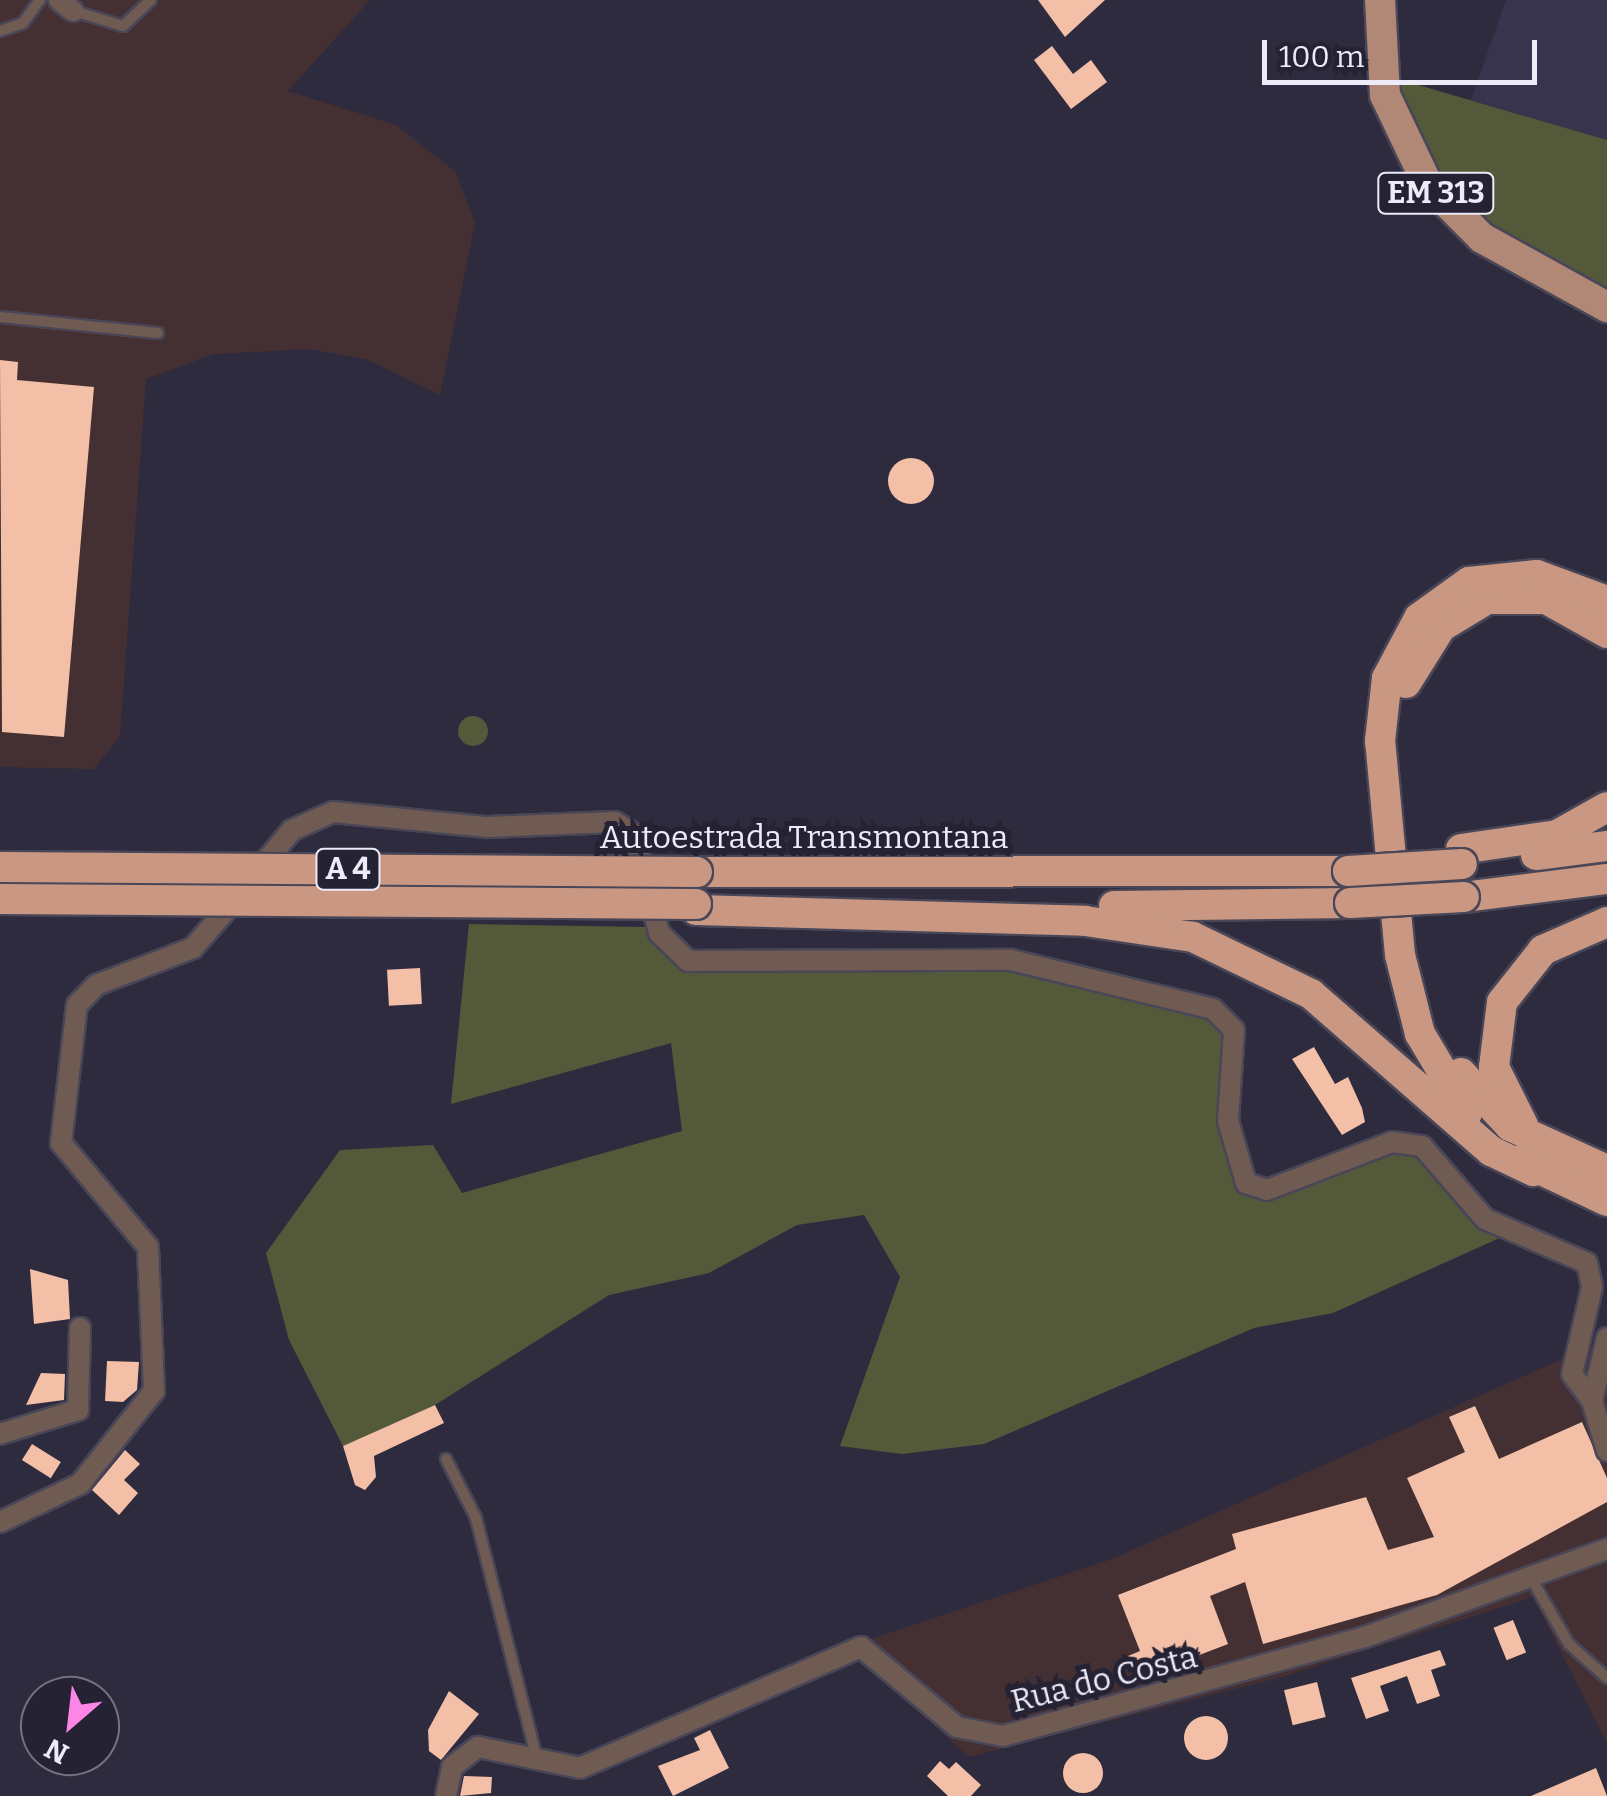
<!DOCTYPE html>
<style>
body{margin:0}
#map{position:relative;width:1607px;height:1796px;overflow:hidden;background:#2e2b3e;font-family:Bitter,serif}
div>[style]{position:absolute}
.industrial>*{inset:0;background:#443032}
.built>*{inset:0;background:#38344d}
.green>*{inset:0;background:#545939}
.round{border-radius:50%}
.building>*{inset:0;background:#f3bfa7;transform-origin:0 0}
.roads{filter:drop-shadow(2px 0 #494658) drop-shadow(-2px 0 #494658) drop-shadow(0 2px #494658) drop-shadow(0 -2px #494658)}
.lane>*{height:10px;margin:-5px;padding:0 5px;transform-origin:5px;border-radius:5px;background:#705b53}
.street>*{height:20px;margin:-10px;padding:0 10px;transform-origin:10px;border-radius:10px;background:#705b53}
.primary>*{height:30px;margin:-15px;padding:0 15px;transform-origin:15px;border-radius:15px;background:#b18775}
.highway>*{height:30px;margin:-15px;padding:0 15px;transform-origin:15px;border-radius:15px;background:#ca9882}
.bridges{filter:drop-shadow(2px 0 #494658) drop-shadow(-2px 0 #494658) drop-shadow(0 2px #494658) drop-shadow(0 -2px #494658)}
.highway-bridge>*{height:30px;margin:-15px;padding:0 15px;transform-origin:15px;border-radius:15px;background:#ca9882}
span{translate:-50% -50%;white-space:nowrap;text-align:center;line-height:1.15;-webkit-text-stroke:10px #252234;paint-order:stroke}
.shield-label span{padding:2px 8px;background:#252234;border:2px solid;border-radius:8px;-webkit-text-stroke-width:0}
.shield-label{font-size:30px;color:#edebf8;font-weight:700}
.street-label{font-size:32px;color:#edebf8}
.north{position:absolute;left:20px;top:1676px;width:100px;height:100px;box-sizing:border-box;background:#252234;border:2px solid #757282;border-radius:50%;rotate:208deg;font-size:28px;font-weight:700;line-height:40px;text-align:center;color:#edebf8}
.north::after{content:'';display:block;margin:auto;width:35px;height:45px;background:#fb86e5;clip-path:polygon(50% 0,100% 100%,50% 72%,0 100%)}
.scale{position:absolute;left:1262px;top:40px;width:275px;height:45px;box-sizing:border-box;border:5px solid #edebf8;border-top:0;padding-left:12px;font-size:30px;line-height:35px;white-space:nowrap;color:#edebf8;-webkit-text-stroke:8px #252234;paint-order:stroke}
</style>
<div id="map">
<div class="industrial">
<i style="clip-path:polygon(0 0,370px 0,288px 91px,396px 125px,456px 172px,475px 223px,440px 395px,366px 359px,309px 349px,214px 354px,146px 379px,120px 736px,94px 769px,0 767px)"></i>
<i style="clip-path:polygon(1607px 1339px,1607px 1743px,1533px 1597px,1282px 1677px,969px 1757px,847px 1647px,1112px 1559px)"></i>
</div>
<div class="built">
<i style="clip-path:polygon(1506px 0,1607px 0,1607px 140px,1471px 100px)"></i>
</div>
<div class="green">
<i style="clip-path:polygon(1391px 77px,1607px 140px,1607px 297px,1512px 246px,1438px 179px)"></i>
<i class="round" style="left:458px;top:716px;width:30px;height:30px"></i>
<i style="clip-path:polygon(469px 924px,645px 927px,690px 972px,984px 964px,1175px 1001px,1225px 1026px,1219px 1104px,1240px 1189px,1266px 1197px,1411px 1148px,1458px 1204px,1504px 1236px,1333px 1313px,1254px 1328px,984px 1444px,902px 1454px,840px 1446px,900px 1277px,864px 1215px,797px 1225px,709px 1273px,609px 1295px,435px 1405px,343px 1446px,289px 1340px,266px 1253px,340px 1150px,433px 1145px,462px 1193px,682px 1131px,671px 1043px,451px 1104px)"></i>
</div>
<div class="building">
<i style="clip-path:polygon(1038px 0,1105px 0,1065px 37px)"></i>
<i style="clip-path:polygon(1052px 46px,1073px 74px,1091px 60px,1107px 82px,1071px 109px,1034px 60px)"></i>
<i style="clip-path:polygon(0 360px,18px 362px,17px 380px,94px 387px,64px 737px,2px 732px)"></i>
<i class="round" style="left:888px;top:458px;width:46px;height:46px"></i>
<i style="left:420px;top:968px;width:36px;height:33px;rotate:87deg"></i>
<i style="clip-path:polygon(1314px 1047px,1335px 1084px,1348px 1077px,1362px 1108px,1365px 1122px,1342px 1135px,1292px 1059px)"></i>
<i style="clip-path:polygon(30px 1269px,68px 1280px,70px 1319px,34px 1324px)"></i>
<i style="clip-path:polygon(107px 1361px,139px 1362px,137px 1390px,123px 1402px,105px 1401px)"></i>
<i style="clip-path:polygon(41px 1373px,65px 1374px,64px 1400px,26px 1405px)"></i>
<i style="clip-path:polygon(435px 1405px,444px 1423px,374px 1456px,376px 1477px,365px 1490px,355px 1485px,343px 1446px)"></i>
<i style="clip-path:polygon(1475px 1406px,1499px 1459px,1582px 1422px,1607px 1478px,1607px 1502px,1437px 1595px,1263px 1644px,1245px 1582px,1210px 1596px,1228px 1644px,1137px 1679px,1128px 1656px,1140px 1651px,1118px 1595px,1236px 1549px,1232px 1534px,1366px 1497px,1388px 1550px,1434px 1537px,1407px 1478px,1465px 1452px,1449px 1417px)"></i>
<i style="left:32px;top:1444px;width:34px;height:19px;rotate:32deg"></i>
<i style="clip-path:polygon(125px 1450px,140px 1464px,124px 1480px,138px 1493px,119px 1515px,92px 1490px)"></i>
<i style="left:1513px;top:1620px;width:35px;height:21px;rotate:68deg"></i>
<i style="clip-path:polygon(1440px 1650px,1446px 1665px,1431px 1670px,1440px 1696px,1417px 1704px,1407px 1676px,1380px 1686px,1389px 1711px,1366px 1719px,1351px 1678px)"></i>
<i style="left:1317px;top:1682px;width:36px;height:34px;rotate:76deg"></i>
<i style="clip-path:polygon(449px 1691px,479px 1714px,441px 1760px,429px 1751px,428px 1730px)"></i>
<i class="round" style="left:1184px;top:1716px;width:44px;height:44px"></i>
<i style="clip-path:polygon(710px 1730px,729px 1768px,673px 1796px,658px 1766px,700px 1750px,694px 1738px)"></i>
<i class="round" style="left:1063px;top:1753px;width:40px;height:40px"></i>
<i style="clip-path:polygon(940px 1761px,949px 1769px,956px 1762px,981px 1785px,971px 1796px,948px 1796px,927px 1776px)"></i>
<i style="clip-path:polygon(1596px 1768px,1607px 1796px,1531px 1796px)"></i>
<i style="clip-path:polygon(464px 1776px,492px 1777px,491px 1793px,460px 1796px)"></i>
</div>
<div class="roads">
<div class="lane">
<i style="left:74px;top:11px;width:51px;rotate:17deg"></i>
<i style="left:123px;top:26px;width:38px;rotate:-43deg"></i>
<i style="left:0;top:31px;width:24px;rotate:-19deg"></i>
<i style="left:23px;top:23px;width:29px;rotate:-54deg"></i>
<i style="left:0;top:317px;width:159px;rotate:5.8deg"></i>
<i style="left:446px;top:1459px;width:66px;rotate:63deg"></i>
<i style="left:476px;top:1518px;width:249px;rotate:75.8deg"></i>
<i style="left:1531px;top:1578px;width:76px;rotate:60.1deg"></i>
<i style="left:1569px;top:1644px;width:51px;rotate:41.8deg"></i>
</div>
<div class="street">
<i style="left:59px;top:0;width:18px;rotate:38deg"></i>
<i style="left:257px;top:872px;width:55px;rotate:-50.2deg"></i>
<i style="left:292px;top:830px;width:45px;rotate:-23.7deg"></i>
<i style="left:333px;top:812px;width:155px;rotate:5.6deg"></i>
<i style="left:487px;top:827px;width:128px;rotate:-2.2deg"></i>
<i style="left:615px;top:822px;width:22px;rotate:32deg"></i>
<i style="left:634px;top:834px;width:102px;rotate:75.8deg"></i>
<i style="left:659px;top:933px;width:40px;rotate:44deg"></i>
<i style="left:688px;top:961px;width:323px;rotate:-0.2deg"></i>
<i style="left:1011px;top:960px;width:208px;rotate:13.6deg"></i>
<i style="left:1213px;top:1009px;width:30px;rotate:45deg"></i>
<i style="left:1234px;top:1030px;width:91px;rotate:93.8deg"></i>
<i style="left:1228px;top:1121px;width:65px;rotate:73.8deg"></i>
<i style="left:1246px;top:1183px;width:22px;rotate:18deg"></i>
<i style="left:1267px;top:1190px;width:134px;rotate:-21deg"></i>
<i style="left:1392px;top:1142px;width:30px;rotate:8deg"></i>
<i style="left:1422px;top:1146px;width:96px;rotate:49.2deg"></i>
<i style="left:1485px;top:1219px;width:111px;rotate:23.3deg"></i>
<i style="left:1587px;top:1263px;width:25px;rotate:78deg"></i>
<i style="left:1592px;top:1287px;width:89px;rotate:102.9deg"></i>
<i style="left:1572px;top:1374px;width:34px;rotate:53deg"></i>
<i style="left:1607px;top:1338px;width:65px;rotate:103.4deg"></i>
<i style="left:1592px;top:1401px;width:52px;rotate:73.3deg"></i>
<i style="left:0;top:1434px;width:82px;rotate:-17.1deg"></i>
<i style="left:78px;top:1410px;width:82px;rotate:-88.6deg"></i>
<i style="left:0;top:1522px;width:89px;rotate:-25.4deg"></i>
<i style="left:80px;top:1484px;width:119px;rotate:-51.5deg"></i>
<i style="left:154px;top:1391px;width:144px;rotate:-92.4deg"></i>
<i style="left:148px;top:1247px;width:136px;rotate:-129.9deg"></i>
<i style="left:61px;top:1143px;width:139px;rotate:-83.4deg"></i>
<i style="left:77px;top:1005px;width:28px;rotate:-46deg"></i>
<i style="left:96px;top:985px;width:104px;rotate:-20.9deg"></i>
<i style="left:193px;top:948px;width:70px;rotate:-49deg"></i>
<i style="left:446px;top:1796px;width:30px;rotate:-78deg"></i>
<i style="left:452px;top:1767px;width:33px;rotate:-38deg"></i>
<i style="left:478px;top:1747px;width:104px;rotate:11.6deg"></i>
<i style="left:580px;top:1768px;width:306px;rotate:-23.3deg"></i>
<i style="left:861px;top:1647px;width:125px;rotate:39.8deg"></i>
<i style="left:957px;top:1727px;width:47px;rotate:11.1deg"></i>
<i style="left:1003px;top:1736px;width:375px;rotate:-15.3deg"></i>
<i style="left:1365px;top:1637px;width:258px;rotate:-20deg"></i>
</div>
<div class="primary">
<i style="left:1380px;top:0;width:95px;rotate:87deg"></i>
<i style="left:1385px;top:95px;width:98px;rotate:64.5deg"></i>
<i style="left:1427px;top:183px;width:78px;rotate:45deg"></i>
<i style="left:1482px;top:238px;width:143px;rotate:28.9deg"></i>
</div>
<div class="highway">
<i style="left:1406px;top:683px;width:66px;rotate:-58deg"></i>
<i style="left:1441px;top:627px;width:54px;rotate:-31.3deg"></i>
<i style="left:1487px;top:599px;width:59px"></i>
<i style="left:1546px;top:599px;width:70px;rotate:29.1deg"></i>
<i style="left:1461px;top:849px;width:97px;rotate:-8.3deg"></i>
<i style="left:1557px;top:835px;width:57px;rotate:-29.2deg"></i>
<i style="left:1536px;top:855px;width:72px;rotate:-7.2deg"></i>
<i style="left:697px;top:872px;width:651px;rotate:-0.09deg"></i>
<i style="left:1464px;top:897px;width:144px;rotate:-7.2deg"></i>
<i style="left:1114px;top:906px;width:236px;rotate:-0.7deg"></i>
<i style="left:696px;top:910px;width:389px;rotate:1.6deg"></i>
<i style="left:1085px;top:921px;width:109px;rotate:8.4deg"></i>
<i style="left:1193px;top:937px;width:131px;rotate:25.8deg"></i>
<i style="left:1311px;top:994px;width:239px;rotate:41.1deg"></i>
<i style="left:1491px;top:1151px;width:47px;rotate:25.5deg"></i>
<i style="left:1461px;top:1073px;width:72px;rotate:47.2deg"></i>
<i style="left:1510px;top:1126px;width:107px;rotate:24.4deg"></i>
<i style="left:1467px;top:1113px;width:92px;rotate:-120.7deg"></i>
<i style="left:1420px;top:1034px;width:81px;rotate:-104.2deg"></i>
<i style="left:1400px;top:955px;width:215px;rotate:-95.3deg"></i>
<i style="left:1380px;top:741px;width:63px;rotate:-83.7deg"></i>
<i style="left:1387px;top:678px;width:68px;rotate:-61.9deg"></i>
<i style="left:1419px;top:618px;width:62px;rotate:-35.8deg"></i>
<i style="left:1469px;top:582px;width:68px;rotate:-5.9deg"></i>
<i style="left:1537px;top:575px;width:75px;rotate:20.4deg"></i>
<i style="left:1523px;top:1125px;width:65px;rotate:-116.6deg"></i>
<i style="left:1494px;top:1067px;width:65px;rotate:-83deg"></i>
<i style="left:1502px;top:1002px;width:66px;rotate:-51.7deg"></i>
<i style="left:1543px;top:950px;width:70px;rotate:-23.6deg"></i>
<i style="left:1520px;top:1160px;width:96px;rotate:25.2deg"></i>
</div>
</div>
<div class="bridges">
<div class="highway-bridge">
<i style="left:0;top:867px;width:697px;rotate:0.41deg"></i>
<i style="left:1348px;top:871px;width:114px;rotate:-3.5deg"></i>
<i style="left:0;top:899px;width:696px;rotate:0.41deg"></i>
<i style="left:1350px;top:903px;width:114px;rotate:-3deg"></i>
</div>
</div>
<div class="shield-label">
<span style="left:1436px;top:193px">EM 313</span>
<span style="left:348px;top:869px">A 4</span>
</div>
<div class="street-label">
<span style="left:804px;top:837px">Autoestrada Transmontana</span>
<span style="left:1104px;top:1679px;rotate:-14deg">Rua do Costa</span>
</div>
<div class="north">N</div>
<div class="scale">100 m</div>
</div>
